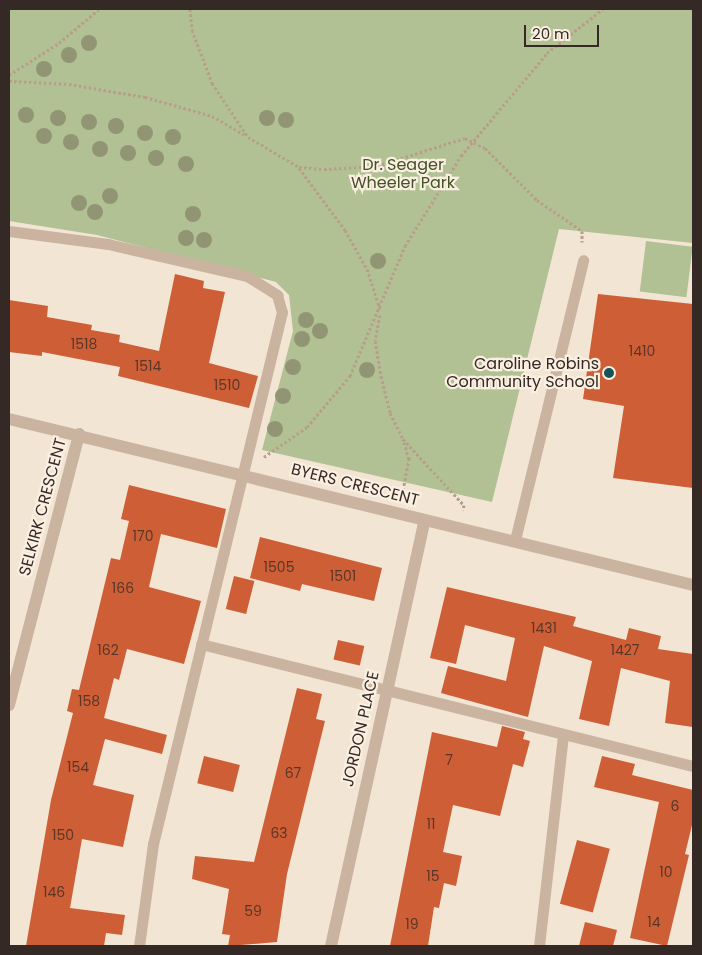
<!DOCTYPE html>
<style>
body{margin:0}
#map{position:relative;width:702px;height:955px;overflow:hidden;background:#f2e5d4;font-family:Poppins,sans-serif}
div>[style]{position:absolute}
.green>*{inset:0;background:#b1c194;transform-origin:0 0}
.building>*{inset:0;background:#ce5e36;transform-origin:0 0}
.path>*{height:3px;margin-top:-1.5px;transform-origin:0;background:repeating-linear-gradient(90deg,#b69e8a 0 2.5px,transparent 0 5px)}
.lane>*{height:11px;margin:-5.5px;padding:0 5.5px;transform-origin:5.5px;border-radius:5.5px;background:#cab4a0}
.street>*{height:12px;margin:-6px;padding:0 6px;transform-origin:6px;border-radius:6px;background:#cab4a0}
.trees>*{width:16px;height:16px;margin:-8px;border-radius:50%;background:#919574}
.dots>*{width:14px;height:14px;translate:-50% -50%;box-sizing:border-box;border:2px solid #faefe1;border-radius:50%}
span{translate:-50% -50%;white-space:nowrap;text-align:center;line-height:1.15;-webkit-text-stroke:4.5px #faefe1;paint-order:stroke}
.number-label{font-size:14px;color:#5a3628}
.number-label span{-webkit-text-stroke-width:0}
.park-label{font-size:16px;color:#425326}
.poi-label{font-size:16px;color:#342924}
.right{translate:-100% -50%;text-align:right}
.street-label{font-size:16px;color:#342924}
.frame{position:absolute;inset:0;border:10px solid #342924;pointer-events:none}
.scale{position:absolute;left:524px;top:25px;width:75px;height:22px;box-sizing:border-box;border:2px solid #342924;border-top:0;padding-left:6px;font-size:15px;line-height:18px;white-space:nowrap;color:#342924;-webkit-text-stroke:4px #faefe1;paint-order:stroke}
</style>
<div id="map">
<div class="green">
<i style="clip-path:polygon(9px 9px,693px 9px,693px 243px,559px 229px,492px 502px,262px 450px,293px 331px,289px 295px,276px 282px,97px 235px,9px 221px)"></i>
<i style="left:646px;top:241px;width:47px;height:51px;rotate:7deg"></i>
</div>
<div class="building">
<i style="clip-path:polygon(175px 274px,204px 281px,203px 288px,225px 292px,209px 363px,258px 376px,249px 408px,118px 376px,120px 367px,42px 352px,42px 356px,9px 352px,9px 300px,48px 306px,47px 317px,92px 325px,91px 330px,120px 335px,119px 342px,159px 351px)"></i>
<i style="clip-path:polygon(598px 294px,693px 304px,693px 488px,613px 478px,624px 406px,583px 399px)"></i>
<i style="clip-path:polygon(129px 485px,226px 509px,217px 548px,161px 534px,149px 587px,201px 601px,184px 664px,127px 649px,119px 680px,114px 678px,104px 718px,167px 735px,162px 754px,105px 739px,93px 785px,134px 795px,123px 847px,82px 839px,70px 908px,125px 915px,122px 935px,106px 933px,104px 946px,26px 946px,51px 800px,73px 713px,67px 711px,72px 689px,79px 690px,111px 558px,120px 560px,129px 521px,121px 519px)"></i>
<i style="clip-path:polygon(260px 537px,382px 568px,374px 601px,302px 584px,300px 591px,250px 578px)"></i>
<i style="left:234px;top:576px;width:21px;height:34px;rotate:14deg"></i>
<i style="clip-path:polygon(447px 587px,576px 617px,573px 626px,626px 640px,629px 628px,661px 636px,658px 649px,693px 654px,693px 727px,665px 723px,670px 681px,621px 668px,609px 726px,579px 719px,592px 661px,544px 646px,528px 717px,441px 693px,448px 666px,506px 681px,515px 638px,465px 625px,456px 664px,430px 658px)"></i>
<i style="left:338px;top:640px;width:27px;height:20px;rotate:13deg"></i>
<i style="clip-path:polygon(297px 688px,322px 694px,316px 719px,325px 721px,287px 874px,277px 942px,228px 946px,230px 935px,222px 934px,229px 889px,192px 879px,195px 856px,254px 862px)"></i>
<i style="clip-path:polygon(502px 726px,525px 732px,523px 739px,530px 741px,523px 767px,513px 764px,500px 816px,453px 805px,443px 852px,462px 856px,456px 886px,444px 883px,439px 908px,434px 907px,428px 946px,390px 946px,432px 732px,497px 747px)"></i>
<i style="left:204px;top:756px;width:37px;height:28px;rotate:14deg"></i>
<i style="clip-path:polygon(602px 756px,635px 764px,632px 775px,693px 790px,693px 821px,685px 854px,689px 855px,667px 946px,630px 938px,659px 802px,594px 787px)"></i>
<i style="left:577px;top:840px;width:34px;height:66px;rotate:15deg"></i>
<i style="clip-path:polygon(585px 922px,617px 930px,613px 946px,579px 946px)"></i>
</div>
<div class="path">
<i style="left:190px;top:9px;width:21px;rotate:85deg"></i>
<i style="left:192px;top:30px;width:57px;rotate:69.3deg"></i>
<i style="left:212px;top:83px;width:65px;rotate:56.3deg"></i>
<i style="left:248px;top:137px;width:59px;rotate:30.5deg"></i>
<i style="left:299px;top:167px;width:25px;rotate:5deg"></i>
<i style="left:324px;top:169px;width:53px;rotate:-3.2deg"></i>
<i style="left:377px;top:166px;width:92px;rotate:-17.7deg"></i>
<i style="left:465px;top:138px;width:22px;rotate:27deg"></i>
<i style="left:485px;top:148px;width:74px;rotate:45deg"></i>
<i style="left:537px;top:200px;width:55px;rotate:34.6deg"></i>
<i style="left:582px;top:231px;width:11px;rotate:90deg"></i>
<i style="left:9px;top:75px;width:59px;rotate:-32.6deg"></i>
<i style="left:59px;top:43px;width:52px;rotate:-40.4deg"></i>
<i style="left:9px;top:81px;width:60px;rotate:2.9deg"></i>
<i style="left:69px;top:84px;width:77px;rotate:9.7deg"></i>
<i style="left:145px;top:97px;width:70px;rotate:15.8deg"></i>
<i style="left:212px;top:116px;width:39px;rotate:30deg"></i>
<i style="left:299px;top:168px;width:77px;rotate:53.4deg"></i>
<i style="left:345px;top:230px;width:45px;rotate:60.6deg"></i>
<i style="left:367px;top:269px;width:42px;rotate:72deg"></i>
<i style="left:380px;top:315px;width:26px;rotate:101deg"></i>
<i style="left:375px;top:341px;width:36px;rotate:80deg"></i>
<i style="left:381px;top:376px;width:38px;rotate:76deg"></i>
<i style="left:390px;top:413px;width:29px;rotate:63deg"></i>
<i style="left:264px;top:457px;width:52px;rotate:-34.9deg"></i>
<i style="left:307px;top:427px;width:67px;rotate:-49.9deg"></i>
<i style="left:350px;top:376px;width:141px;rotate:-67.1deg"></i>
<i style="left:405px;top:246px;width:106px;rotate:-58.1deg"></i>
<i style="left:461px;top:156px;width:134px;rotate:-50.1deg"></i>
<i style="left:547px;top:53px;width:71px;rotate:-38.2deg"></i>
<i style="left:403px;top:490px;width:32px;rotate:-79deg"></i>
<i style="left:409px;top:459px;width:21px;rotate:-107deg"></i>
<i style="left:403px;top:439px;width:90px;rotate:47.3deg"></i>
<i style="left:464px;top:505px;width:5px;rotate:101deg"></i>
</div>
<div class="lane">
<i style="left:9px;top:231px;width:100px;rotate:7.5deg"></i>
<i style="left:108px;top:244px;width:143px;rotate:13deg"></i>
<i style="left:247px;top:276px;width:36px;rotate:32deg"></i>
<i style="left:277px;top:295px;width:18px;rotate:74deg"></i>
<i style="left:282px;top:312px;width:547px;rotate:103.63deg"></i>
<i style="left:153px;top:844px;width:103px;rotate:97.8deg"></i>
<i style="left:515px;top:540px;width:288px;rotate:-76.3deg"></i>
<i style="left:201px;top:644px;width:507px;rotate:13.93deg"></i>
<i style="left:539px;top:946px;width:211px;rotate:-83.5deg"></i>
</div>
<div class="street">
<i style="left:9px;top:419px;width:704px;rotate:13.64deg"></i>
<i style="left:9px;top:705px;width:280px;rotate:-75.5deg"></i>
<i style="left:331px;top:946px;width:436px;rotate:-77.6deg"></i>
</div>
<div class="trees">
<i style="left:89px;top:43px"></i>
<i style="left:69px;top:55px"></i>
<i style="left:44px;top:69px"></i>
<i style="left:26px;top:115px"></i>
<i style="left:58px;top:118px"></i>
<i style="left:267px;top:118px"></i>
<i style="left:286px;top:120px"></i>
<i style="left:89px;top:122px"></i>
<i style="left:116px;top:126px"></i>
<i style="left:145px;top:133px"></i>
<i style="left:44px;top:136px"></i>
<i style="left:173px;top:137px"></i>
<i style="left:71px;top:142px"></i>
<i style="left:100px;top:149px"></i>
<i style="left:128px;top:153px"></i>
<i style="left:156px;top:158px"></i>
<i style="left:186px;top:164px"></i>
<i style="left:110px;top:196px"></i>
<i style="left:79px;top:203px"></i>
<i style="left:95px;top:212px"></i>
<i style="left:193px;top:214px"></i>
<i style="left:186px;top:238px"></i>
<i style="left:204px;top:240px"></i>
<i style="left:378px;top:261px"></i>
<i style="left:306px;top:320px"></i>
<i style="left:320px;top:331px"></i>
<i style="left:302px;top:339px"></i>
<i style="left:293px;top:367px"></i>
<i style="left:367px;top:370px"></i>
<i style="left:283px;top:396px"></i>
<i style="left:275px;top:429px"></i>
</div>
<div class="dots">
<i style="left:609px;top:373px;background:#175257"></i>
</div>
<div class="number-label">
<span style="left:84px;top:344px">1518</span>
<span style="left:642px;top:351px">1410</span>
<span style="left:148px;top:366px">1514</span>
<span style="left:227px;top:385px">1510</span>
<span style="left:143px;top:536px">170</span>
<span style="left:279px;top:567px">1505</span>
<span style="left:343px;top:576px">1501</span>
<span style="left:123px;top:588px">166</span>
<span style="left:544px;top:628px">1431</span>
<span style="left:108px;top:650px">162</span>
<span style="left:625px;top:650px">1427</span>
<span style="left:89px;top:701px">158</span>
<span style="left:449px;top:760px">7</span>
<span style="left:78px;top:767px">154</span>
<span style="left:293px;top:773px">67</span>
<span style="left:675px;top:806px">6</span>
<span style="left:431px;top:824px">11</span>
<span style="left:279px;top:833px">63</span>
<span style="left:63px;top:835px">150</span>
<span style="left:666px;top:872px">10</span>
<span style="left:433px;top:876px">15</span>
<span style="left:54px;top:892px">146</span>
<span style="left:253px;top:911px">59</span>
<span style="left:654px;top:922px">14</span>
<span style="left:412px;top:924px">19</span>
</div>
<div class="park-label">
<span style="left:403px;top:174px">Dr. Seager<br>Wheeler Park</span>
</div>
<div class="poi-label">
<span class="right" style="left:599px;top:373px">Caroline Robins<br>Community School</span>
</div>
<div class="street-label">
<span style="left:355px;top:485px;rotate:14deg">BYERS CRESCENT</span>
<span style="left:43px;top:507px;rotate:-75deg">SELKIRK CRESCENT</span>
<span style="left:361px;top:729px;rotate:-77deg">JORDON PLACE</span>
</div>
<div class="frame"></div>
<div class="scale">20 m</div>
</div>
